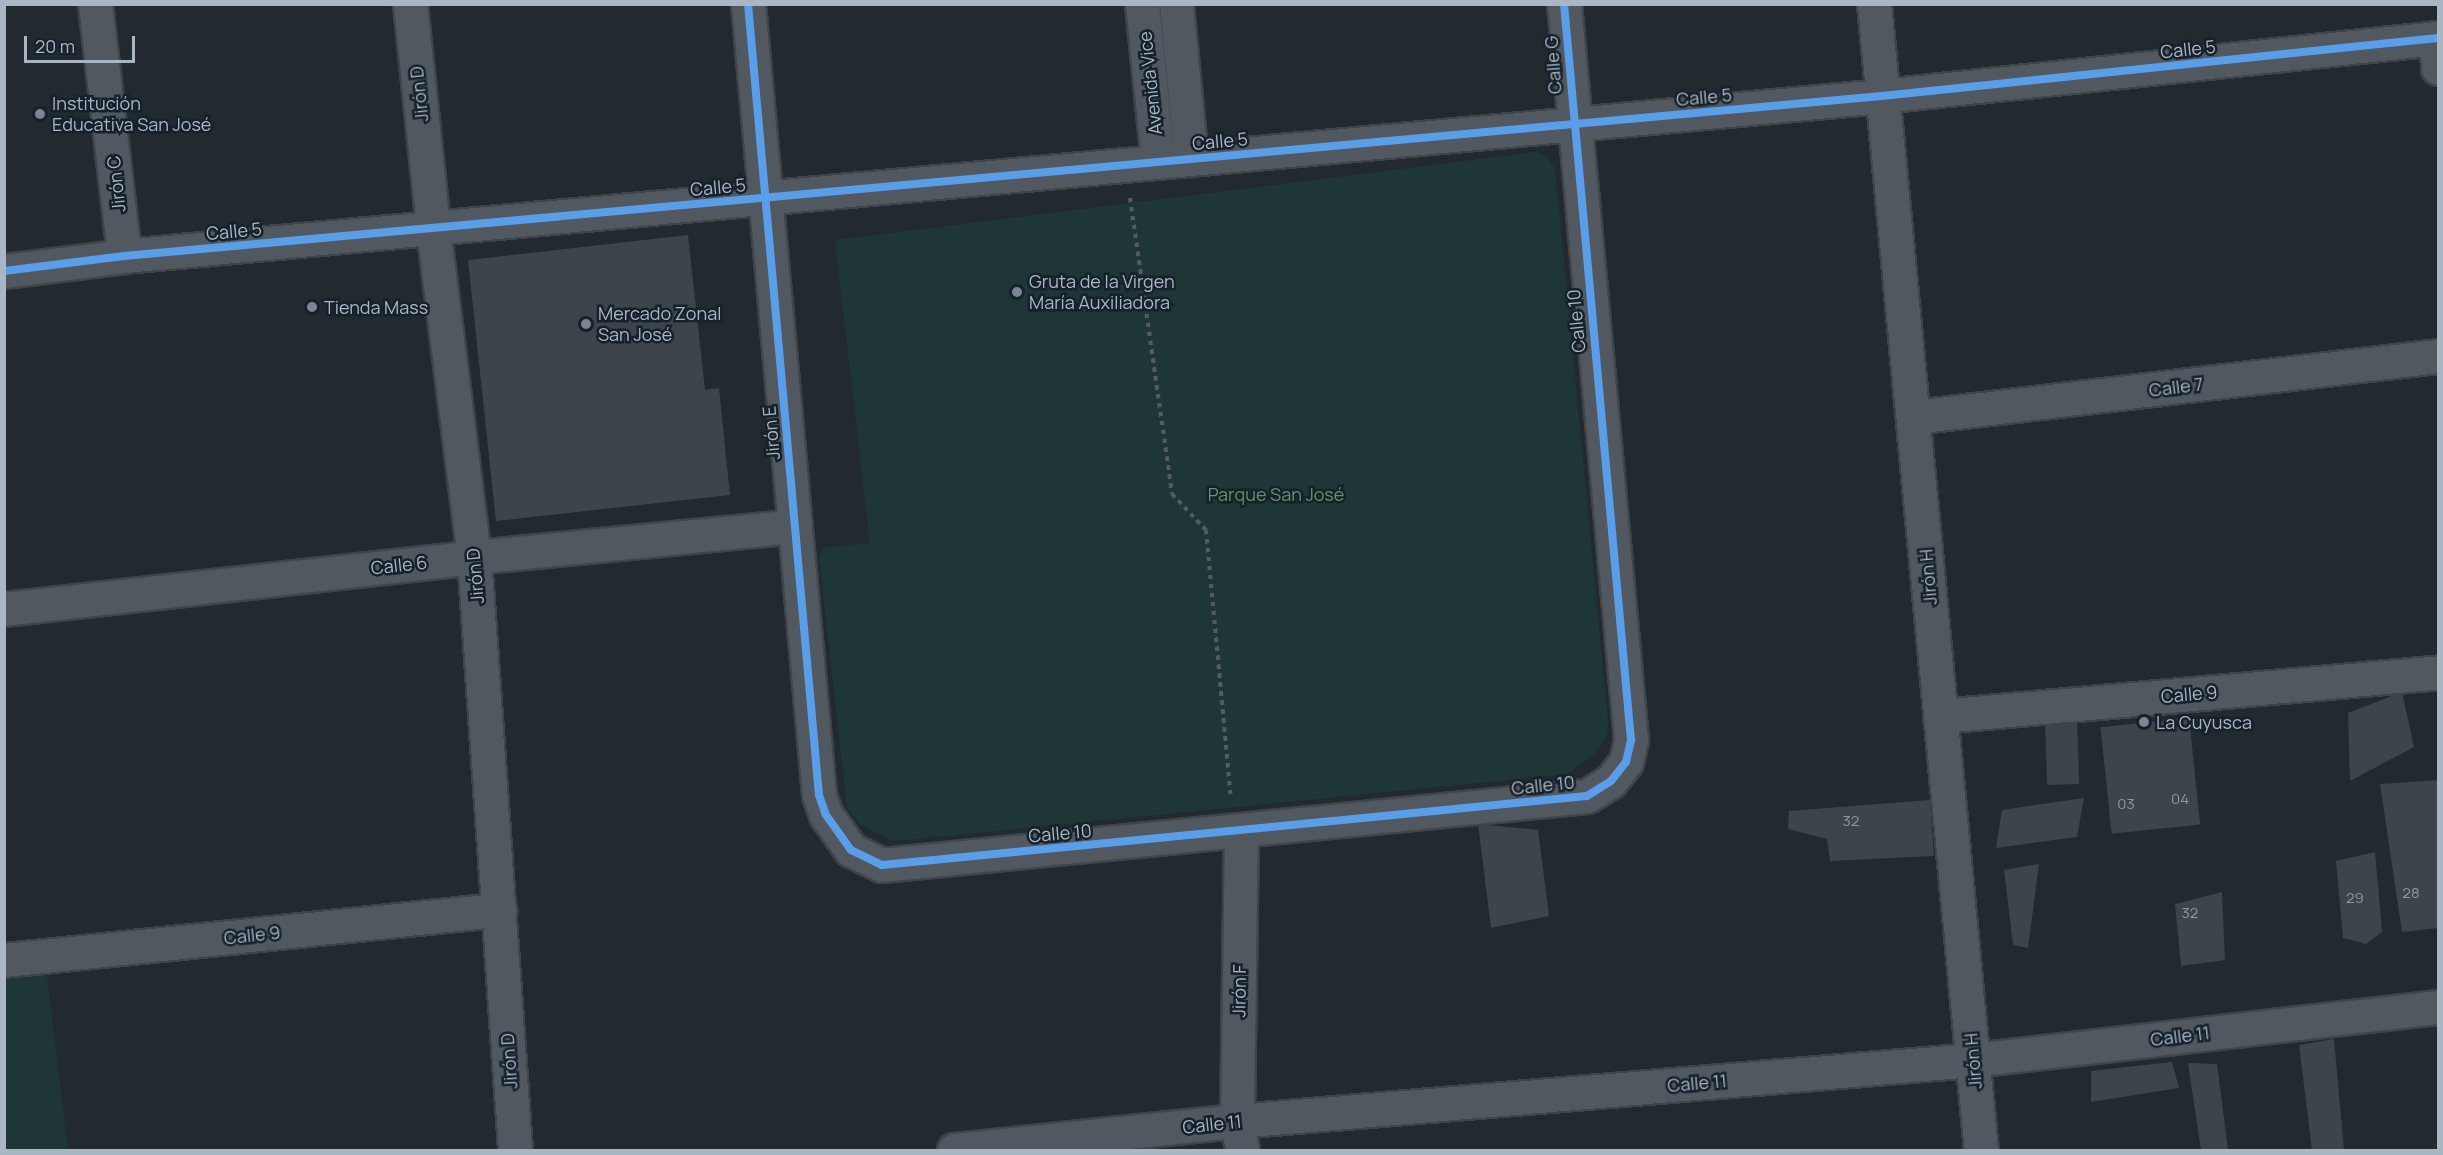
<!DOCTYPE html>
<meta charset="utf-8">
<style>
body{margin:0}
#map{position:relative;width:2443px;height:1155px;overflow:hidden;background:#222a30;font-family:Manrope,sans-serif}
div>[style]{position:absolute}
.green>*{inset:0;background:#1f3636}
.building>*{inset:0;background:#3d444a;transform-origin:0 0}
.path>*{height:4px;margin-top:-2px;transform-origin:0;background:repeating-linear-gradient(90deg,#545c62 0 4.5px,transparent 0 9px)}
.roads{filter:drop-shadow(2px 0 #3e454a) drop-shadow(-2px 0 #3e454a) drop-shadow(0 2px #3e454a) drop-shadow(0 -2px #3e454a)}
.minor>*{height:33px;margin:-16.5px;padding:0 16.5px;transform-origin:16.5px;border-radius:16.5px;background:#515860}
.tertiary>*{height:33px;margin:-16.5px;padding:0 16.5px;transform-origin:16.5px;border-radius:16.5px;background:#515860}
.cycleway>*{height:8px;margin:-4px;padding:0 4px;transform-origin:4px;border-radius:4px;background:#5a9eea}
.dots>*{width:16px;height:16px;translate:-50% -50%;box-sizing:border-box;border:3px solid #16212b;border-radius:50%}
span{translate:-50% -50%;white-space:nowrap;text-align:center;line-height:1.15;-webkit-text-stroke:5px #16212b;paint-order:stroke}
.number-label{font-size:15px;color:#8e9aa6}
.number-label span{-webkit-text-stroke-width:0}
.street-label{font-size:18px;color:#a9b7c5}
.poi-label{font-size:18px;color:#a9b7c5}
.left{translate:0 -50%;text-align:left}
.park-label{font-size:18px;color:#5f9765}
.frame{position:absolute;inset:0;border:6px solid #a9b7c5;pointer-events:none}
.scale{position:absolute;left:24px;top:36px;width:111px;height:27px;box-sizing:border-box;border:3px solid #a9b7c5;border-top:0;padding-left:8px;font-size:18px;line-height:21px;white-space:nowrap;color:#a9b7c5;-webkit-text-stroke:4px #16212b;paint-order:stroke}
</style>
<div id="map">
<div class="green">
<i style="clip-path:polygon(1536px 152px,1546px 156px,1555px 168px,1608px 721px,1606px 738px,1595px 753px,1568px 774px,894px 841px,860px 825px,847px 807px,819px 556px,825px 547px,870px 543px,835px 240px)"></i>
<i style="clip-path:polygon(46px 969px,68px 1150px,5px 1150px,5px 972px)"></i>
</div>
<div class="building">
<i style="clip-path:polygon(688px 235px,705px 390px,719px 388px,730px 495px,496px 521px,468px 260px)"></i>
<i style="clip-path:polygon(2402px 692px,2414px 747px,2350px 781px,2348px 713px)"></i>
<i style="left:2189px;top:718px;width:107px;height:89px;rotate:84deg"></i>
<i style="left:2077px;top:720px;width:64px;height:32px;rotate:88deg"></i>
<i style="clip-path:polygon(2438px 780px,2438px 928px,2402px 932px,2380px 784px)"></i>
<i style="clip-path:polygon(2084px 798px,2077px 837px,1996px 848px,2002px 810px)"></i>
<i style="clip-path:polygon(1930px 800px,1934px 856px,1830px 861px,1827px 839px,1788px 829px,1789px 811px)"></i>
<i style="clip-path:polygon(1478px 824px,1538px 830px,1549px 916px,1491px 928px)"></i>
<i style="clip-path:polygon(2375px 852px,2382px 932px,2366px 944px,2343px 938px,2336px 861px)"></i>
<i style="clip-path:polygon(2039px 864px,2028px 948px,2013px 945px,2004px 870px)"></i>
<i style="clip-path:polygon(2222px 892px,2225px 960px,2181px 966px,2175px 904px)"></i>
<i style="clip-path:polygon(2334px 1039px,2344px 1150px,2312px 1150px,2299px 1045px)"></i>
<i style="clip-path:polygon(2172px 1062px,2179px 1088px,2091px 1102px,2091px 1071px)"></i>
<i style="clip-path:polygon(2188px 1063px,2217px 1064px,2228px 1150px,2201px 1150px)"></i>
</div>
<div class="path">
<i style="left:1130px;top:198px;width:299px;rotate:81.9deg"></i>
<i style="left:1172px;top:494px;width:50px;rotate:46.6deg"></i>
<i style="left:1206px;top:530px;width:268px;rotate:84.7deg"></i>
</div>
<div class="roads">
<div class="minor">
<i style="left:95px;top:4px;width:254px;rotate:83.4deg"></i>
<i style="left:410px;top:4px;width:225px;rotate:84.1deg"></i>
<i style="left:433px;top:228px;width:332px;rotate:82.9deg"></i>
<i style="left:474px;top:557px;width:594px;rotate:86.04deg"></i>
<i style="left:748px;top:4px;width:794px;rotate:84.87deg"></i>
<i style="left:819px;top:795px;width:21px;rotate:71deg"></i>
<i style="left:826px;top:815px;width:43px;rotate:54.5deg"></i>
<i style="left:851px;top:850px;width:34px;rotate:26deg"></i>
<i style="left:882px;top:865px;width:708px;rotate:-5.59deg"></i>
<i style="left:1587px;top:796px;width:28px;rotate:-32deg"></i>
<i style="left:1611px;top:781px;width:24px;rotate:-52deg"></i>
<i style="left:1626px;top:762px;width:23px;rotate:-77deg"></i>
<i style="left:1631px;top:740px;width:739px;rotate:-95.2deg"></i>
<i style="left:1874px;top:4px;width:1151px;rotate:84.67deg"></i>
<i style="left:2436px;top:38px;width:30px;rotate:86deg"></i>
<i style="left:4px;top:271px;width:121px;rotate:-7.1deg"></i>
<i style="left:124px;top:256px;width:1765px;rotate:-5.2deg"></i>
<i style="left:1882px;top:96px;width:559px;rotate:-5.96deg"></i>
<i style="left:1913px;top:417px;width:529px;rotate:-6.63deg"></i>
<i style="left:4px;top:609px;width:473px;rotate:-6.3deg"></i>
<i style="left:474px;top:557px;width:322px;rotate:-5.5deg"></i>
<i style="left:1940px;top:716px;width:500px;rotate:-5deg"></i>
<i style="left:1241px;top:832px;width:289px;rotate:90.8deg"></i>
<i style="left:1237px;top:1121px;width:29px;rotate:80deg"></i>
<i style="left:4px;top:960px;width:498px;rotate:-5.8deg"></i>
<i style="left:954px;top:1150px;width:284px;rotate:-5.9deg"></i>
<i style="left:1237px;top:1121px;width:739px;rotate:-4.74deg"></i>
<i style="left:1973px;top:1060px;width:468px;rotate:-6.5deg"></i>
</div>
<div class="tertiary">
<i style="left:1142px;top:4px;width:158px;rotate:84.2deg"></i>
<i style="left:1176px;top:4px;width:156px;rotate:84.5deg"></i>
</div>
</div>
<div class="cycleway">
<i style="left:748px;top:4px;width:794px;rotate:84.87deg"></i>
<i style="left:819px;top:795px;width:21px;rotate:71deg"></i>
<i style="left:826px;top:815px;width:43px;rotate:54.5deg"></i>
<i style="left:851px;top:850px;width:34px;rotate:26deg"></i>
<i style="left:882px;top:865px;width:708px;rotate:-5.59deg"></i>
<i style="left:1587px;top:796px;width:28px;rotate:-32deg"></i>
<i style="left:1611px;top:781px;width:24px;rotate:-52deg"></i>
<i style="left:1626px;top:762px;width:23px;rotate:-77deg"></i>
<i style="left:1631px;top:740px;width:739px;rotate:-95.2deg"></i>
<i style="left:4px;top:271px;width:121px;rotate:-7.1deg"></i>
<i style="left:124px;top:256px;width:1765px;rotate:-5.2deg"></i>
<i style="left:1882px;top:96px;width:559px;rotate:-5.96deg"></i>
</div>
<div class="dots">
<i style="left:40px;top:114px;background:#7a8691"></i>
<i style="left:1017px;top:292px;background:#7a8691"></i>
<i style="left:312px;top:307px;background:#7a8691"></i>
<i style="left:586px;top:324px;background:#7a8691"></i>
<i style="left:2144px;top:722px;background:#7a8691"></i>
</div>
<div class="number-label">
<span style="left:2180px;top:799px">04</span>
<span style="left:2126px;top:804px">03</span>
<span style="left:1851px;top:821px">32</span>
<span style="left:2411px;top:893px">28</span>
<span style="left:2355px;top:898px">29</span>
<span style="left:2190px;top:913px">32</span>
</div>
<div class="street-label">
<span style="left:2188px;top:49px;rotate:-6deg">Calle 5</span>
<span style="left:1553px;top:65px;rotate:-94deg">Calle G</span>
<span style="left:1150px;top:83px;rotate:-96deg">Avenida Vice</span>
<span style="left:419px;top:94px;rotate:-96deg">Jirón D</span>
<span style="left:1704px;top:97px;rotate:-5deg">Calle 5</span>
<span style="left:1220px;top:141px;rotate:-5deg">Calle 5</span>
<span style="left:116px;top:184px;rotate:-96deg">Jirón C</span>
<span style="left:718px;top:187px;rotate:-5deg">Calle 5</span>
<span style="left:234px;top:231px;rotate:-5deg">Calle 5</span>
<span style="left:1576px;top:321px;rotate:-95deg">Calle 10</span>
<span style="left:2176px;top:387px;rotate:-7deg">Calle 7</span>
<span style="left:771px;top:433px;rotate:-95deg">Jirón E</span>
<span style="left:399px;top:565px;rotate:-6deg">Calle 6</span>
<span style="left:475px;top:576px;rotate:-95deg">Jirón D</span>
<span style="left:1928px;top:577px;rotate:-95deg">Jirón H</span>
<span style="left:2189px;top:694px;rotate:-5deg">Calle 9</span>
<span style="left:1543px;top:785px;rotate:-6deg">Calle 10</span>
<span style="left:1060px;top:833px;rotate:-5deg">Calle 10</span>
<span style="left:252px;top:935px;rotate:-6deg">Calle 9</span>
<span style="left:1239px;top:991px;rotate:-89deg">Jirón F</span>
<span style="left:2180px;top:1036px;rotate:-7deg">Calle 11</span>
<span style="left:509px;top:1061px;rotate:-94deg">Jirón D</span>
<span style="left:1973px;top:1061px;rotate:-95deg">Jirón H</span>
<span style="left:1697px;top:1083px;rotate:-5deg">Calle 11</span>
<span style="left:1212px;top:1124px;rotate:-6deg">Calle 11</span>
</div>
<div class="poi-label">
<span class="left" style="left:52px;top:114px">Institución<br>Educativa San José</span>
<span class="left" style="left:1029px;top:292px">Gruta de la Virgen<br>María Auxiliadora</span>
<span class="left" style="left:324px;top:307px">Tienda Mass</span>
<span class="left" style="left:598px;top:324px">Mercado Zonal<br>San José</span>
<span class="left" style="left:2156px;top:722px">La Cuyusca</span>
</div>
<div class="park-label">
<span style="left:1276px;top:494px">Parque San José</span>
</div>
<div class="frame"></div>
<div class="scale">20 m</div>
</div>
